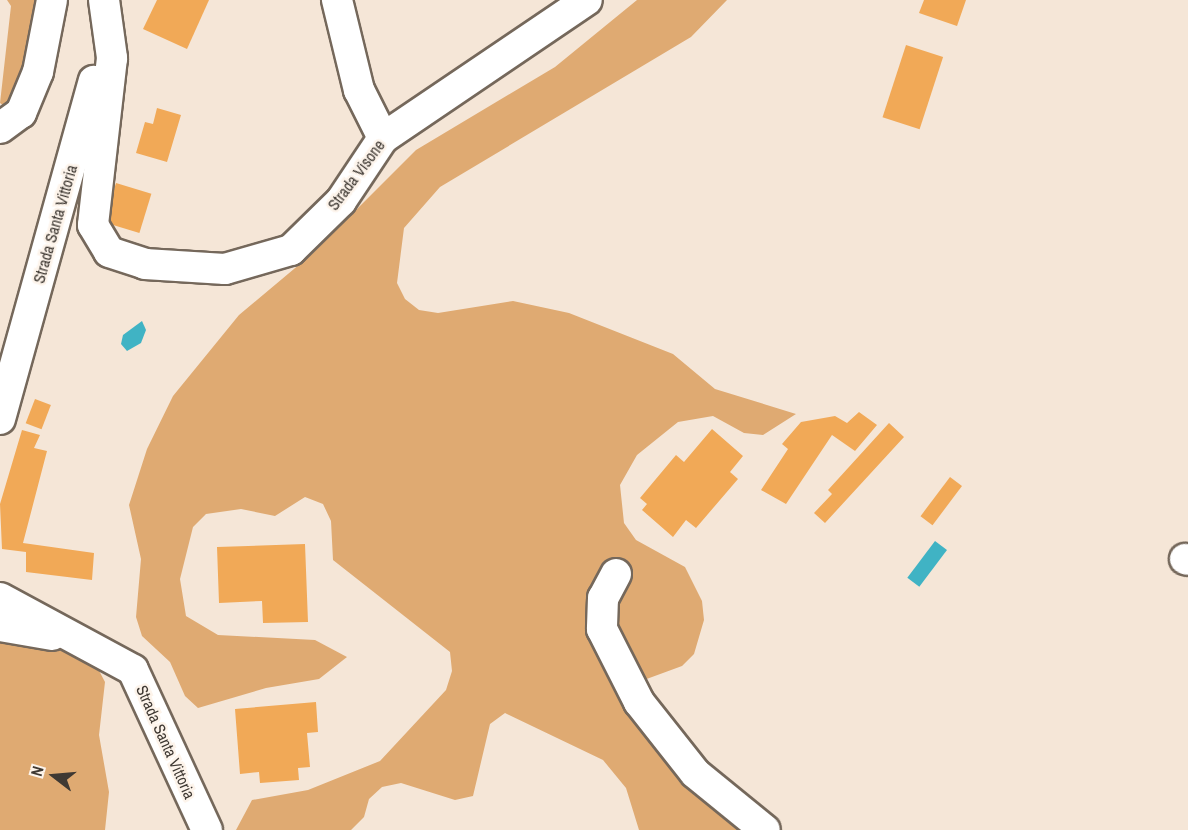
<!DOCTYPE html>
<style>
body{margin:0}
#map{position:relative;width:1188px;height:830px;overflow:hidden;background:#f5e6d7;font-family:"Archivo Narrow",sans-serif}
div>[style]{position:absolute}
.green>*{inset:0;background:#dfaa72}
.water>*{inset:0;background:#40b3c4;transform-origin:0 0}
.building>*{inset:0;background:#f1a957;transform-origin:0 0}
.roads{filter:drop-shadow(2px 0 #75685b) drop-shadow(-2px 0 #75685b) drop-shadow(0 2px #75685b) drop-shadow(0 -2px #75685b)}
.minor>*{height:30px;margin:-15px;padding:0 15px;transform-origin:15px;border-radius:15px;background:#fff}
span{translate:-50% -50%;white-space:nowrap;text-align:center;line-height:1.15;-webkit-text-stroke:5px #fdf4eb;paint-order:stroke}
.street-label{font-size:16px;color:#3f3933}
.north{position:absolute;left:24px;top:746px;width:60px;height:60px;-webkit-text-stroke:4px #fdf4eb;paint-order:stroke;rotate:286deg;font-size:16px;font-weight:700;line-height:24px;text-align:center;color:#3f3933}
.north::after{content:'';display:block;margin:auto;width:21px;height:27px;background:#3f3933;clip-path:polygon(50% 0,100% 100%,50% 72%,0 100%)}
</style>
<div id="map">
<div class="green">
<i style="clip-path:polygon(7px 0,36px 0,31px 80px,12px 112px,0 103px,11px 6px)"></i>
<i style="clip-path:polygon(637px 0,727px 0,691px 37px,440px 187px,404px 228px,397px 283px,405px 299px,419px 310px,438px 313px,513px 301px,569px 313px,673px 354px,715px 389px,796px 414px,763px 435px,744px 433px,713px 416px,678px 422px,637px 455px,620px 485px,624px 523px,636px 540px,685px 567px,702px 601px,704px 620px,694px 654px,682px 666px,633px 684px,748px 830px,639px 830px,626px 788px,603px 760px,505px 713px,490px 724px,473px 796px,455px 800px,401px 783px,382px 787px,369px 799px,364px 817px,351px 830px,236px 830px,252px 800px,308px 790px,380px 761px,446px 690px,452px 671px,450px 652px,333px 560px,331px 521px,323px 504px,305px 497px,275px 516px,241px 509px,206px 514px,193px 527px,180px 579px,186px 616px,218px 635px,315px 640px,347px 657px,319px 679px,266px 688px,198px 708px,185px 696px,170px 662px,142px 636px,136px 617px,141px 559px,129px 505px,147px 449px,173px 396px,239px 315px,313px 253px,416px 150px,555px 67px)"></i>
<i style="clip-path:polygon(0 641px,81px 654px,96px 665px,105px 682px,99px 735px,109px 792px,105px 830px,0 830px)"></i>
</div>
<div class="water">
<i style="clip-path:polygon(142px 321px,146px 330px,141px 343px,127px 351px,121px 344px,123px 335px)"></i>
<i style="left:935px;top:541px;width:15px;height:46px;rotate:37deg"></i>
</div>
<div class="building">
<i style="clip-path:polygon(157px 0,209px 0,187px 49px,143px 29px)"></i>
<i style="clip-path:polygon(924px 0,966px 0,957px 26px,919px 13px)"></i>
<i style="left:906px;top:45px;width:39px;height:76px;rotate:18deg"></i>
<i style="clip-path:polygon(157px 108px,181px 115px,167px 162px,136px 153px,145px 122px,153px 124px)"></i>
<i style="left:116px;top:183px;width:37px;height:41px;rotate:17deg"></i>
<i style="left:35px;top:399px;width:17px;height:26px;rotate:21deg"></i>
<i style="clip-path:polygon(859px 412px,877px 425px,855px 451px,832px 435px,786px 504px,761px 490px,788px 449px,782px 444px,801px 422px,835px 416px,847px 423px)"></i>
<i style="clip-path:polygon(889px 423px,904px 437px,825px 523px,814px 513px,832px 494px,828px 490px)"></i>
<i style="clip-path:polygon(712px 429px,743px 456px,730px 472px,738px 479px,696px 528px,686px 520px,673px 537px,642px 510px,647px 504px,640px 498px,676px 455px,684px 462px)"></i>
<i style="clip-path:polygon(22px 430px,40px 435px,34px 448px,47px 451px,23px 543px,94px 553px,92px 580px,26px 572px,26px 552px,2px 549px,0 504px)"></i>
<i style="left:950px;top:477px;width:15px;height:49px;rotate:37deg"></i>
<i style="clip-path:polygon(305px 544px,308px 622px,263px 623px,262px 601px,219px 603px,217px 547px)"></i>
<i style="clip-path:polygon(316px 702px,318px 732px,307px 733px,310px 767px,298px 768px,299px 780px,260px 783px,259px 772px,240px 774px,235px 709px)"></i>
</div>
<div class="roads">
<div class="minor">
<i style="left:104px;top:0;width:59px;rotate:82.1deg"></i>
<i style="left:112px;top:58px;width:168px;rotate:96.5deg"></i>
<i style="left:93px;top:225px;width:31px;rotate:59deg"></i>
<i style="left:109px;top:252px;width:38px;rotate:18deg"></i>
<i style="left:145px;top:264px;width:80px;rotate:3.6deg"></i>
<i style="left:225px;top:269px;width:69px;rotate:-16.1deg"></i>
<i style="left:291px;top:250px;width:70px;rotate:-44.4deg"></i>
<i style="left:341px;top:201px;width:76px;rotate:-56.3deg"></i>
<i style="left:383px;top:138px;width:246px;rotate:-34.1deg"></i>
<i style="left:337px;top:0;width:93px;rotate:76.3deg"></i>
<i style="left:359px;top:90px;width:54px;rotate:63.4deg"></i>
<i style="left:0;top:128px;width:26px;rotate:-36deg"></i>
<i style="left:21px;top:113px;width:44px;rotate:-67.5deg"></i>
<i style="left:38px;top:72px;width:73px;rotate:-79deg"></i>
<i style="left:0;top:419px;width:351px;rotate:-74.5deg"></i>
<i style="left:1185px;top:559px;width:3px;rotate:18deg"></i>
<i style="left:616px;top:574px;width:27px;rotate:118deg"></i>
<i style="left:603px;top:598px;width:31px;rotate:92deg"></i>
<i style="left:602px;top:629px;width:82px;rotate:63.1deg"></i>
<i style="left:639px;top:702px;width:90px;rotate:51.7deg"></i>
<i style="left:695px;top:773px;width:90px;rotate:39.2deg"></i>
<i style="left:0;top:598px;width:151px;rotate:28.4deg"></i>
<i style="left:133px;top:670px;width:176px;rotate:65.2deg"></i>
<i style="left:0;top:626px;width:53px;rotate:9.8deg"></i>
</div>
</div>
<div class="street-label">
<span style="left:356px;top:175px;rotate:-53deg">Strada Visone</span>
<span style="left:55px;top:224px;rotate:-74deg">Strada Santa Vittoria</span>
<span style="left:166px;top:742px;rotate:66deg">Strada Santa Vittoria</span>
</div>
<div class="north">N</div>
</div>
